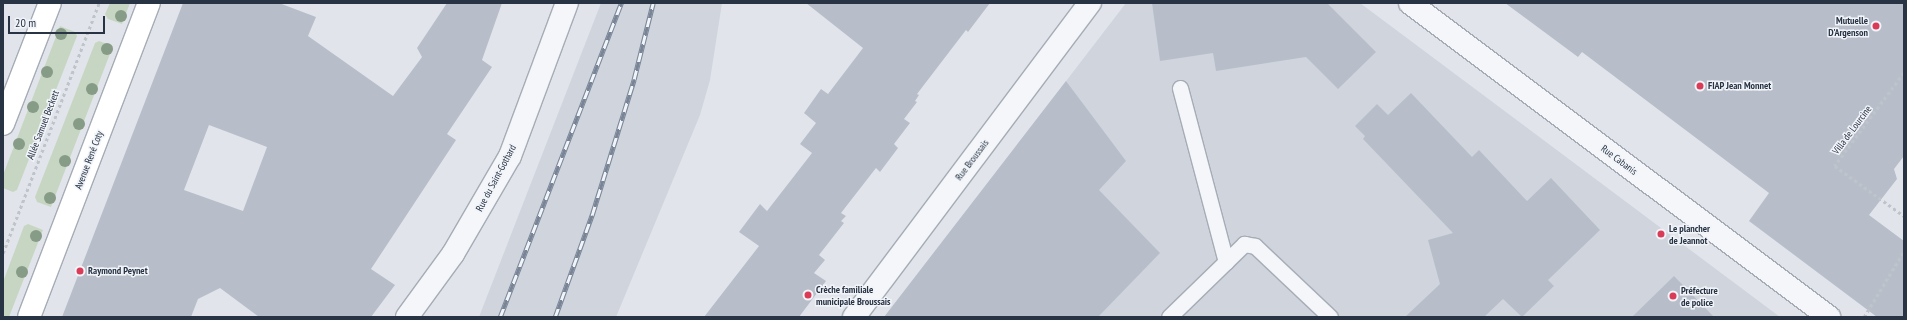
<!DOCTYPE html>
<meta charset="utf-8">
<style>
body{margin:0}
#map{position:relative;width:1907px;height:320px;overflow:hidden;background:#e1e5eb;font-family:"PT Sans Narrow",sans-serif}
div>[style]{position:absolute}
.built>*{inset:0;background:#cfd4dd}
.green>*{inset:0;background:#c7d6c2}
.building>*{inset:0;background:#b8bec9}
.path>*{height:2.5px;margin-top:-1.25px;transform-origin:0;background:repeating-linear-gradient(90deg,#bfc3ca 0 3px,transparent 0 6px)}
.roads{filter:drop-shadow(1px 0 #a6acb6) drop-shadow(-1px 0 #a6acb6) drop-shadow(0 1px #a6acb6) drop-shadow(0 -1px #a6acb6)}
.lane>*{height:15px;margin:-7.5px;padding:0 7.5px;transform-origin:7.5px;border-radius:7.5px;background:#f4f6f9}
.street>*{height:22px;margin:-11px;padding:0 11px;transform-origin:11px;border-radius:11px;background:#f4f6f9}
.secondary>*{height:22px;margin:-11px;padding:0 11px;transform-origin:11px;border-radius:11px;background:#fff}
.rail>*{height:4.5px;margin-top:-2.25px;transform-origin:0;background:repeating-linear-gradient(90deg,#f1f4f8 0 9px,#798596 0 18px);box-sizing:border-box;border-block:1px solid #798596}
.trees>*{width:12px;height:12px;margin:-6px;border-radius:50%;background:#879c86}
.dots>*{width:11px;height:11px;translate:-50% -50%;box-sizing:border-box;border:2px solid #f1f4f8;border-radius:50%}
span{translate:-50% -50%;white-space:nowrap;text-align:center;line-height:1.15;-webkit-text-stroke:3px #f1f4f8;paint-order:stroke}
.poi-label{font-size:10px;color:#283344;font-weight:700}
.right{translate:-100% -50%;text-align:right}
.left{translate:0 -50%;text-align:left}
.street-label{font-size:10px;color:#283344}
.frame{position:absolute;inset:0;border:4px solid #283344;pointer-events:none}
.scale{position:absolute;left:8px;top:16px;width:97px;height:18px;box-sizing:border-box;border:2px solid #283344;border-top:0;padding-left:5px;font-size:12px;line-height:14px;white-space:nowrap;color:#283344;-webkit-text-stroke:3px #f1f4f8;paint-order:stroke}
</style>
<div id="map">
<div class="built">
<i style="clip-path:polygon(601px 3px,722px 3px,710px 80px,700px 115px,616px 317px,479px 317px)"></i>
<i style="clip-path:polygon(1126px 3px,1360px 3px,1780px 317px,885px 317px)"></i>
</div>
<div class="green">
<i style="clip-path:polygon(110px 3px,130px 3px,122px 24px,108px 19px,105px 14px)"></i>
<i style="clip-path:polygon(60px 26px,75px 32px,77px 36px,17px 190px,13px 192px,3px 188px,3px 175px)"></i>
<i style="clip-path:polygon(99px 41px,113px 46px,51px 207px,37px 202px,35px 197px,95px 43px)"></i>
<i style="clip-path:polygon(28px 224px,43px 230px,9px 317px,3px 317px,3px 282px,24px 226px)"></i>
</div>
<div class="building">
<i style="clip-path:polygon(evenodd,183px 3px,279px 3px,316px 17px,308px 36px,393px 96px,422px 57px,417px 48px,447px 3px,502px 3px,482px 60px,492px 67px,447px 134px,456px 140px,371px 269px,395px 285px,371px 317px,259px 317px,220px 288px,198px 299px,191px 317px,62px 317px,183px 3px,209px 125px,267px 147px,243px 211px,184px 190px,209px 125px)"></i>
<i style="clip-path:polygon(806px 3px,990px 3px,968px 32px,966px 30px,917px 94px,919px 95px,915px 101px,917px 102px,904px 119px,910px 123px,894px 144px,898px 148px,880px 172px,876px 168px,841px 213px,846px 216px,841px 221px,844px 223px,819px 255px,825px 260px,814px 273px,826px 281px,799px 317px,704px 317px,759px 246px,739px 232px,760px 204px,767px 211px,812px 153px,800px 144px,816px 123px,804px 113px,821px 89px,828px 94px,863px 48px)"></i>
<i style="clip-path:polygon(1152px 3px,1327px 3px,1376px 52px,1338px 89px,1306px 57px,1216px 71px,1213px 53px,1160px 61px)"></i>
<i style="clip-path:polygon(1505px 3px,1904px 3px,1904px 156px,1894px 169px,1897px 179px,1869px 215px,1904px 241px,1904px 317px,1877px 317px,1749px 221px,1769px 193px,1582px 52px,1578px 57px)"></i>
<i style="clip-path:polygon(1066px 81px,1126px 161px,1099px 190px,1160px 253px,1098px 317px,884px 317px)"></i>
<i style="clip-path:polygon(1411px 93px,1472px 157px,1479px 150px,1527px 201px,1551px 178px,1600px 230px,1548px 280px,1554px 286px,1522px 317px,1503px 299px,1484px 317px,1405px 317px,1440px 284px,1428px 240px,1453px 233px,1363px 139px,1365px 136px,1355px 126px,1377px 104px,1388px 115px)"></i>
<i style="clip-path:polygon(1674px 276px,1714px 317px,1632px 317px)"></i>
</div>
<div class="path">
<i style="left:1904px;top:73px;width:116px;rotate:126.6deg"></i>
<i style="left:1835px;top:166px;width:85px;rotate:35.9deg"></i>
<i style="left:3px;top:253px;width:268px;rotate:-69deg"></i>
<i style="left:1864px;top:317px;width:77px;rotate:-58.8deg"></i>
</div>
<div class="roads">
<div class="lane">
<i style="left:1180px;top:88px;width:180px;rotate:75.2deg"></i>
<i style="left:1169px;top:317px;width:105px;rotate:-44.2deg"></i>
<i style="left:1244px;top:244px;width:11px;rotate:10deg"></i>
<i style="left:1255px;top:246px;width:103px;rotate:43.4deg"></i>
</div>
<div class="street">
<i style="left:1410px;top:3px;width:524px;rotate:36.85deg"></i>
<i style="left:407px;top:317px;width:78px;rotate:-53.9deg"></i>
<i style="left:453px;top:254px;width:113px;rotate:-59.8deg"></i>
<i style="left:510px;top:156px;width:163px;rotate:-69.6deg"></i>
<i style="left:854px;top:317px;width:393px;rotate:-53.1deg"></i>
</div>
<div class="secondary">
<i style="left:3px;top:124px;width:130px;rotate:-68.8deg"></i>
<i style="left:29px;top:317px;width:336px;rotate:-69.1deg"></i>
</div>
</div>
<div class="rail">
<i style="left:500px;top:317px;width:337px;rotate:-68.9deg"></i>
<i style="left:555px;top:317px;width:109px;rotate:-70.1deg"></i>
<i style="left:592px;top:215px;width:142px;rotate:-72.8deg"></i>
<i style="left:634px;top:79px;width:78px;rotate:-76deg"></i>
</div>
<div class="trees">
<i style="left:121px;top:16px"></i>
<i style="left:61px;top:34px"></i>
<i style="left:107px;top:49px"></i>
<i style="left:47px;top:72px"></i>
<i style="left:92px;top:89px"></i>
<i style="left:33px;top:107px"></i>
<i style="left:79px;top:124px"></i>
<i style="left:19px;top:144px"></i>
<i style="left:65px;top:161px"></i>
<i style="left:50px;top:198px"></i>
<i style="left:36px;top:236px"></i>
<i style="left:22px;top:272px"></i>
</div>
<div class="dots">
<i style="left:1876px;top:26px;background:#da3c57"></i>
<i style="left:1700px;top:86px;background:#da3c57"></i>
<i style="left:1661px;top:234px;background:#da3c57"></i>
<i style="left:80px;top:271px;background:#da3c57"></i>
<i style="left:808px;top:295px;background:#da3c57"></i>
<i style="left:1673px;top:296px;background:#da3c57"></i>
</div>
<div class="poi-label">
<span class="right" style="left:1868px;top:26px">Mutuelle<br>D'Argenson</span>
<span class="left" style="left:1708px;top:86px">FIAP Jean Monnet</span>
<span class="left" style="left:1669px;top:234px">Le plancher<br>de Jeannot</span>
<span class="left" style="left:88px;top:271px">Raymond Peynet</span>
<span class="left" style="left:816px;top:295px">Crèche familiale<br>municipale Broussais</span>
<span class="left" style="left:1681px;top:296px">Préfecture<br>de police</span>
</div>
<div class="street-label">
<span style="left:43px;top:125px;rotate:-69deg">Allée Samuel Beckett</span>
<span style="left:1852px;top:130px;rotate:-53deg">Villa de Lourcine</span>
<span style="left:89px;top:160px;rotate:-69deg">Avenue René Coty</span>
<span style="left:972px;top:160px;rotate:-53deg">Rue Broussais</span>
<span style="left:1619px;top:160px;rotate:37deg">Rue Cabanis</span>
<span style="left:496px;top:178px;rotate:-62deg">Rue du Saint-Gothard</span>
</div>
<div class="frame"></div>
<div class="scale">20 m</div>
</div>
